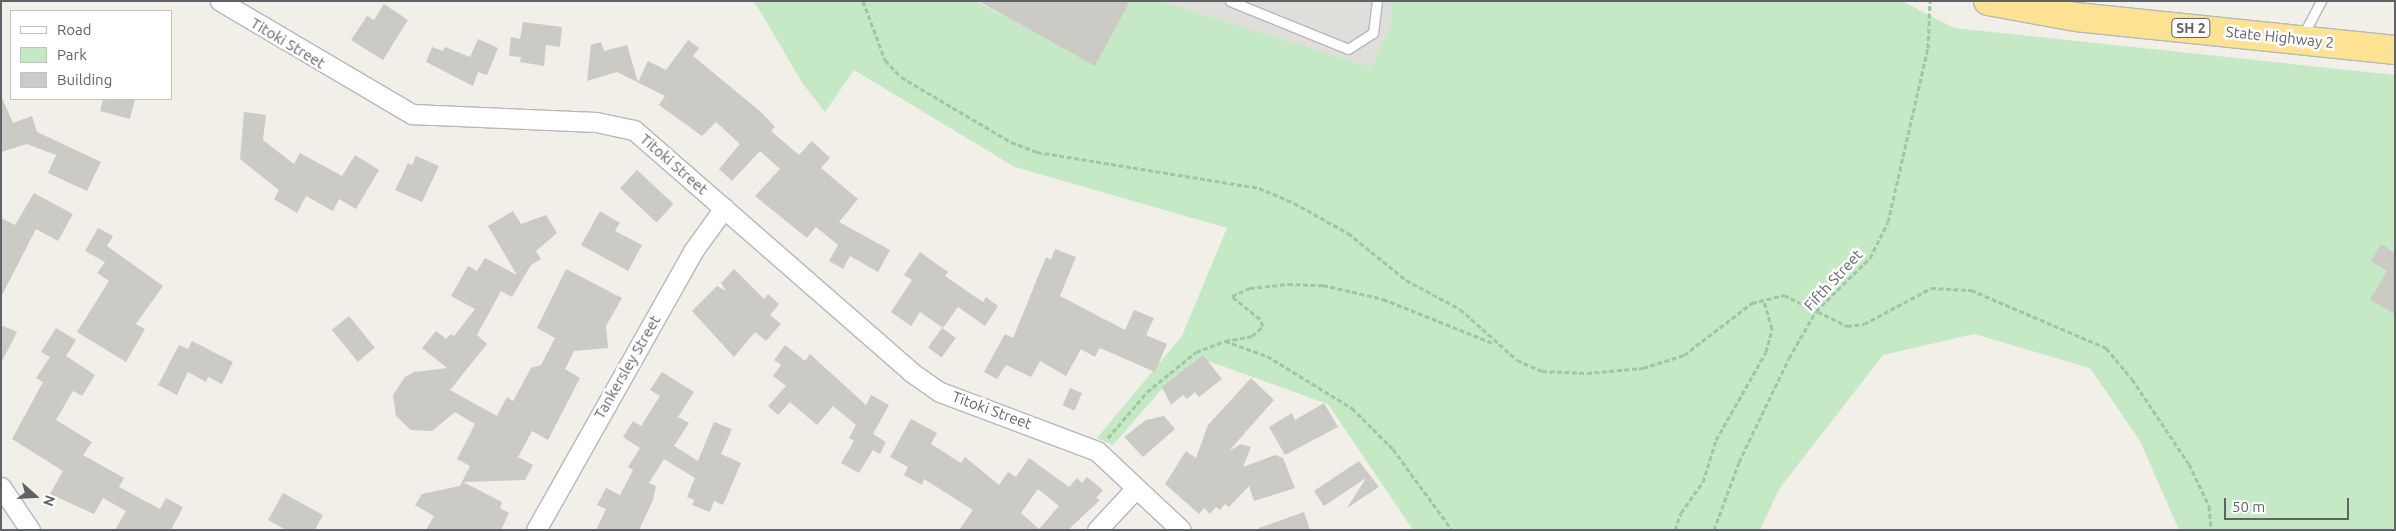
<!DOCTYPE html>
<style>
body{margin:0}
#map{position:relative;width:2396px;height:531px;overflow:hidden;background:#f1efe8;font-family:Ubuntu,sans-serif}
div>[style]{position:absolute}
.industrial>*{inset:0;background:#e0deda}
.green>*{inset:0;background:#c5e8c5}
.building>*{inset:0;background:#cccac5;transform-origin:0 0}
.path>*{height:3px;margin-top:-1.5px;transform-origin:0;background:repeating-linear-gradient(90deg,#9cc7a9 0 5px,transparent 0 7.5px)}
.roads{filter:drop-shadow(1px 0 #b5b8bc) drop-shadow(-1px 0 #b5b8bc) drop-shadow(0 1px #b5b8bc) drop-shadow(0 -1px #b5b8bc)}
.lane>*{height:9px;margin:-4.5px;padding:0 4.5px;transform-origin:4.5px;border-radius:4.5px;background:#fff}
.street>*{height:19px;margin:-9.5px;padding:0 9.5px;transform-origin:9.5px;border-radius:9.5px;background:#fff}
.highway>*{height:28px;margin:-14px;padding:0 14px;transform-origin:14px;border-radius:14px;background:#fde293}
span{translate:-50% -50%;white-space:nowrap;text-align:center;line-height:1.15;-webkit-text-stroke:5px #fff;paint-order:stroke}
.shield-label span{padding:1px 4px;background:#fff;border:1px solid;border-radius:4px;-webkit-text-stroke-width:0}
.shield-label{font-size:14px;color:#5f6368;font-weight:700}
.street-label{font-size:15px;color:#5f6368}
.frame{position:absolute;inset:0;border:2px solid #5f6368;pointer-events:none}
.legend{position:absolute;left:10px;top:10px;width:162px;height:90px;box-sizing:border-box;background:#fff;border:1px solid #bfc1c3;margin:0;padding:6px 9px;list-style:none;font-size:15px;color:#5f6368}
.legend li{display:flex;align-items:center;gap:10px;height:25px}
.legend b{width:25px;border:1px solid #bfc1c3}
.north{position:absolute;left:10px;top:471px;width:50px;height:50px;-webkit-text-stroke:4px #fff;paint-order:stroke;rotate:109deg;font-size:14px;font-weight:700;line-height:20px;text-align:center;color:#5f6368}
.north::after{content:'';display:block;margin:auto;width:18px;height:22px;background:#5f6368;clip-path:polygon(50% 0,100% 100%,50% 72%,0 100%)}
.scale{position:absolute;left:2224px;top:498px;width:125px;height:22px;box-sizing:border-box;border:2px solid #5f6368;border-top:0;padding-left:6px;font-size:15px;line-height:18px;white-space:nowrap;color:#5f6368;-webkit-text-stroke:4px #fff;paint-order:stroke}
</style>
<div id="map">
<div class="industrial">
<i style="clip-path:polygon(1160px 1px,1390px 1px,1392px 22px,1371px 67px)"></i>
</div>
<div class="green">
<i style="clip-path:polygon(754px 1px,976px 1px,1095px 65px,1130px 1px,1160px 1px,1371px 67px,1392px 22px,1390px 1px,1902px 1px,1954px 28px,2395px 75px,2395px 530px,2179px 530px,2140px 441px,2090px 368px,1974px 334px,1883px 355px,1779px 489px,1760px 530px,1413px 530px,1328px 404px,1208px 361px,1160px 391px,1113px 445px,1097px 438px,1182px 336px,1227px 228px,1015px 167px,854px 70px,825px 112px,803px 84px)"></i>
</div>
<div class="building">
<i style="clip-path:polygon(978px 1px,1130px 1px,1095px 66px)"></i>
<i style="clip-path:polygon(384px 4px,408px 20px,383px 60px,351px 40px,367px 16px,374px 20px)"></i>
<i style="clip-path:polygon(523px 22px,562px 27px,560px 47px,546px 45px,544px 66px,520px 62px,521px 57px,509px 56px,511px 37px,520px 39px)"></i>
<i style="clip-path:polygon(478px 39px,498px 48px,487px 75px,478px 72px,473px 86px,426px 62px,432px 47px,443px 51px,445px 47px,470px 57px)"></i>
<i style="clip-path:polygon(688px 40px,699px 48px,693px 56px,761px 112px,775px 127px,771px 131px,799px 155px,812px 141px,830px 158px,821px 168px,858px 199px,839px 222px,890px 250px,878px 272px,850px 256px,843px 269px,829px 261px,838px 245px,816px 227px,807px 238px,755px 196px,780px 169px,760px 151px,732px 181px,719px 169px,740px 144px,716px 122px,702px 136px,659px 105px,665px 96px,617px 72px,587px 81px,591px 45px,601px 42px,604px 51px,627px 45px,638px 82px,648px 61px,666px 70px)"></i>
<i style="clip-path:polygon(1px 96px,13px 123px,32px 116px,37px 132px,101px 162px,87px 191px,48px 173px,56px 155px,27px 144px,1px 152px)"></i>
<i style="clip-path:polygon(103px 99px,135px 99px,130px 119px,100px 111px)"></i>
<i style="clip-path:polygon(244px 112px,266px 115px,263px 140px,294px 164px,300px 153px,342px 176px,355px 155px,379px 170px,356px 209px,339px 199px,333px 211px,306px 196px,297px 213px,274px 199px,279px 190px,240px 159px)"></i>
<i style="clip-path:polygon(416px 156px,439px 166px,422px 202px,395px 190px,408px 163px,412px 165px)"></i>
<i style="left:637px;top:170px;width:50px;height:25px;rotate:43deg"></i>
<i style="clip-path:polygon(34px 193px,73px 214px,58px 241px,36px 229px,1px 297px,1px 218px,15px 225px)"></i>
<i style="clip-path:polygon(513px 211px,521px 224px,546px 215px,557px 233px,536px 251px,541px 259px,531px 265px,512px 297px,501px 291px,477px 335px,487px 344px,450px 390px,497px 416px,507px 397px,513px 401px,531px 368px,541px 365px,555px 338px,537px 328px,566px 269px,622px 298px,606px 326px,608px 348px,574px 351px,565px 369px,580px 378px,548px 440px,532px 431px,518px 457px,533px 465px,525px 480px,463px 482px,502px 502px,500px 508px,509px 513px,501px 530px,426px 530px,434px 516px,415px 505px,422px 494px,460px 486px,470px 466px,457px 459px,475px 424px,455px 412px,432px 431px,411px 430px,396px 416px,393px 395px,405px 377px,414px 372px,447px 368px,422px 348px,436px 331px,446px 339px,451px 334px,454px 336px,475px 309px,451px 296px,468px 266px,477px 271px,485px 258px,517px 275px,488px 226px)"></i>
<i style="clip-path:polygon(600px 211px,620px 223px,615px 231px,642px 245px,628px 271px,581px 245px)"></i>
<i style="clip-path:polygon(98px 228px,113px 236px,107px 246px,163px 286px,136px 324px,145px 329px,126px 362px,77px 332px,109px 281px,97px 273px,105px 262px,85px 251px)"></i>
<i style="clip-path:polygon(2381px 244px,2395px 253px,2395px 314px,2370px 300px,2387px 271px,2371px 261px)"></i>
<i style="clip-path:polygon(1055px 249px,1076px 257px,1060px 296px,1125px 330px,1134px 310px,1154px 318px,1146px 335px,1167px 344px,1155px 372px,1100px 348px,1095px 357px,1081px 349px,1066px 376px,1040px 361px,1031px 377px,1006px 365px,997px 379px,984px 372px,1005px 334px,1013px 338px,1046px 257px,1051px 260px)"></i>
<i style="clip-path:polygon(920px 252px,948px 272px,945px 276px,983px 302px,986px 297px,998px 306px,985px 326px,958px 307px,943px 328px,920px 312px,911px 326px,891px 312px,912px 280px,904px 275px)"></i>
<i style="clip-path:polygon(734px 269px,764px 299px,768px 294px,779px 304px,770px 315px,781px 324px,766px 341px,755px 332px,734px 357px,692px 311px,717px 286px,726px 291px,721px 283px)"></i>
<i style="left:349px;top:316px;width:41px;height:22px;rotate:51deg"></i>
<i style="clip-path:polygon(1px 325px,17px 332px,1px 363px)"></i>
<i style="clip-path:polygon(56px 328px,76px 340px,66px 356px,95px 375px,82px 396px,73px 391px,56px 420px,92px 442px,83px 455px,124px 478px,119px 487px,160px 509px,166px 498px,183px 507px,171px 530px,115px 530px,126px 511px,103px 498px,94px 514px,50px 494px,63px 471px,12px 439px,43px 382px,36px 378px,50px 357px,41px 352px)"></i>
<i style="left:942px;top:328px;width:17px;height:24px;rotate:36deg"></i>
<i style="clip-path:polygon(192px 341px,233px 362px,222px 384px,208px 377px,206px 382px,188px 372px,177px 395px,158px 385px,179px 345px,188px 349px)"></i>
<i style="clip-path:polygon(785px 345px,805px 361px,810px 354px,866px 405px,871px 395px,889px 405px,873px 434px,886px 442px,880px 454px,873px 450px,859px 473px,841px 463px,854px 441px,849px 438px,856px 425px,833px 406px,817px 425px,790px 402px,778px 415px,768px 406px,786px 386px,773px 376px,781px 365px,774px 360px)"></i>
<i style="clip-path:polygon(1203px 355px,1222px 379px,1199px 397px,1195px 392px,1187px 399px,1183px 395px,1171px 405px,1162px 387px)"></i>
<i style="clip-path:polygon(662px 372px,694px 392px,678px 417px,689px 423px,674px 446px,698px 461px,714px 422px,732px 429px,721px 454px,741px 463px,723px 505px,714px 501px,710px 512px,692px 505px,694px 500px,687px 497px,695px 478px,664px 459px,649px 483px,656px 486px,653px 500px,639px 530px,596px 530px,606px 509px,597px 505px,606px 488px,620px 495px,633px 470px,628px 467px,640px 448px,623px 437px,633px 421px,641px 426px,660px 396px,650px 390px)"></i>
<i style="clip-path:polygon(1251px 378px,1274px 400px,1229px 451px,1241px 444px,1251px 447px,1243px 467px,1275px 455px,1283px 458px,1295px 488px,1254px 501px,1249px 486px,1229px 507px,1225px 504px,1220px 510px,1216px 507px,1210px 514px,1204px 508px,1199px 514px,1165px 484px,1186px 451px,1196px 458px,1208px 425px)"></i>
<i style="left:1070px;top:388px;width:13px;height:19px;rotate:23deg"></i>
<i style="clip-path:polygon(1324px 403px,1338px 427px,1285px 455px,1269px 427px,1292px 413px,1295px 420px)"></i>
<i style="clip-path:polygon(1164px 416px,1175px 429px,1143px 457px,1124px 437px,1146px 420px)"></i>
<i style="clip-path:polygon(evenodd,911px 419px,937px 433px,931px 444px,961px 463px,965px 457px,999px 485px,1008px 472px,1016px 477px,1029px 458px,1069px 487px,1077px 478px,1082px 483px,1087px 477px,1103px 490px,1096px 498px,1100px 500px,1068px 530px,959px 530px,973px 510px,924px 479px,922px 485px,904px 475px,908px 467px,890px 457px,911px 419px,1038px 489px,1059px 506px,1039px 529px,1021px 513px,1038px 489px)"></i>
<i style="clip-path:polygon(1359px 461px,1379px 487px,1347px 508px,1366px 478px,1324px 506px,1314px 491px)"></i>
<i style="clip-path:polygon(283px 493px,323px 515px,315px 530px,286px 530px,268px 520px)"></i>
<i style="clip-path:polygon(1304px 512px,1310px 530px,1260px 530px,1259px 528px)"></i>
</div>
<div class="path">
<i style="left:863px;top:1px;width:63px;rotate:69.6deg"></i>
<i style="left:885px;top:60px;width:23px;rotate:47deg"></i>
<i style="left:901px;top:77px;width:128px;rotate:30.6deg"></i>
<i style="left:1011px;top:142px;width:28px;rotate:21deg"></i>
<i style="left:1037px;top:152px;width:225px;rotate:9.2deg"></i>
<i style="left:1259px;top:188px;width:38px;rotate:23deg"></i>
<i style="left:1294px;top:203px;width:62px;rotate:29.1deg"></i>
<i style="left:1348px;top:233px;width:75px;rotate:39deg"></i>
<i style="left:1406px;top:280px;width:61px;rotate:28.2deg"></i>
<i style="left:1460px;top:309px;width:76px;rotate:41.8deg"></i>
<i style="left:1517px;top:360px;width:27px;rotate:24deg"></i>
<i style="left:1542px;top:371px;width:45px;rotate:2.5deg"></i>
<i style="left:1587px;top:373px;width:56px;rotate:-5.1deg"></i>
<i style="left:1643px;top:368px;width:43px;rotate:-17.6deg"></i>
<i style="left:1684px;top:355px;width:86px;rotate:-37.4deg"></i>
<i style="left:1752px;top:303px;width:33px;rotate:-14deg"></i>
<i style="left:1784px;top:295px;width:70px;rotate:26.2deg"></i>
<i style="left:1847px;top:326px;width:17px;rotate:-7deg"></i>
<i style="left:1864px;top:324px;width:76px;rotate:-28.2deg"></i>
<i style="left:1931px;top:288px;width:40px;rotate:2.9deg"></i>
<i style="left:1971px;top:290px;width:147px;rotate:23.2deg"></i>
<i style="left:2106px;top:348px;width:40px;rotate:50deg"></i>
<i style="left:2132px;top:379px;width:102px;rotate:56.2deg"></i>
<i style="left:2189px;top:464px;width:47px;rotate:64.5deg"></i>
<i style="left:2209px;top:506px;width:24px;rotate:85deg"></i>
<i style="left:1225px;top:341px;width:27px;rotate:-10deg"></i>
<i style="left:1252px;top:336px;width:15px;rotate:-42deg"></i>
<i style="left:1263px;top:326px;width:8px;rotate:-113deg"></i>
<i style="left:1260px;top:319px;width:36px;rotate:-141deg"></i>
<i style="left:1232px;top:296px;width:20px;rotate:-24deg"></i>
<i style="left:1250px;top:288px;width:38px;rotate:-6deg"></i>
<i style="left:1288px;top:284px;width:35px;rotate:2deg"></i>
<i style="left:1323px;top:285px;width:62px;rotate:13.1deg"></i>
<i style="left:1383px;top:299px;width:118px;rotate:21.8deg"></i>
<i style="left:1108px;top:438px;width:60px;rotate:-49.7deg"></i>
<i style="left:1147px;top:392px;width:63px;rotate:-39.2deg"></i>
<i style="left:1196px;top:352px;width:31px;rotate:-21deg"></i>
<i style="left:1225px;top:341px;width:45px;rotate:19.7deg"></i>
<i style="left:1267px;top:356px;width:100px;rotate:31.5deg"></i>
<i style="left:1352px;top:408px;width:58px;rotate:45deg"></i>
<i style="left:1393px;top:449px;width:100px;rotate:53.9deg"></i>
<i style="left:1675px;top:530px;width:18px;rotate:-71deg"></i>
<i style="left:1681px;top:513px;width:38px;rotate:-55deg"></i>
<i style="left:1703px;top:482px;width:44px;rotate:-72.8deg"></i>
<i style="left:1716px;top:440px;width:101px;rotate:-60.4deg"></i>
<i style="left:1766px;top:352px;width:24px;rotate:-75deg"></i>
<i style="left:1772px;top:329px;width:29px;rotate:-106deg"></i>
<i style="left:1714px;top:530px;width:72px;rotate:-69.8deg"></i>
<i style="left:1739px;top:462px;width:115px;rotate:-64.3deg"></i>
<i style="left:1789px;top:358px;width:54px;rotate:-60.1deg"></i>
<i style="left:1816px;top:311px;width:76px;rotate:-44.5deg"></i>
<i style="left:1870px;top:258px;width:40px;rotate:-63.4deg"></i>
<i style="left:1888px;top:222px;width:179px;rotate:-77.1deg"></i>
<i style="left:1928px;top:48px;width:47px;rotate:-87.6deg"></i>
</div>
<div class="roads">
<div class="lane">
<i style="left:1230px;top:1px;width:127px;rotate:22.1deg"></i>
<i style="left:1348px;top:49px;width:30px;rotate:-33deg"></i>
<i style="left:1373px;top:33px;width:32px;rotate:-83deg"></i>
<i style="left:2302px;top:37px;width:41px;rotate:-62.2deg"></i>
</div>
<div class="street">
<i style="left:220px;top:1px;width:223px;rotate:30.5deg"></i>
<i style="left:412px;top:114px;width:184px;rotate:2.5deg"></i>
<i style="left:596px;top:122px;width:39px;rotate:12deg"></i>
<i style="left:634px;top:130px;width:368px;rotate:41.1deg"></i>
<i style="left:911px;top:372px;width:35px;rotate:35deg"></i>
<i style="left:940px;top:392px;width:168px;rotate:20.6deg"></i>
<i style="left:1097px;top:451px;width:115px;rotate:43.2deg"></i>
<i style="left:1px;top:487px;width:52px;rotate:56deg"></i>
<i style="left:536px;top:530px;width:320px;rotate:-60.6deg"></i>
<i style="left:693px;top:251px;width:53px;rotate:-54.2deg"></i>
<i style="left:1097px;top:530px;width:57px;rotate:-47.1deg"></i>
</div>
<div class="highway">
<i style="left:1988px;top:1px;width:89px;rotate:10.3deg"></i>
<i style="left:2076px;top:17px;width:321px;rotate:5.9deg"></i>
</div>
</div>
<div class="shield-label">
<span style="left:2191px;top:28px">SH 2</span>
</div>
<div class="street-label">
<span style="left:2280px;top:37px;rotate:6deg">State Highway 2</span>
<span style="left:288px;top:43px;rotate:31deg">Titoki Street</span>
<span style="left:674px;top:164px;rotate:41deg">Titoki Street</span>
<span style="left:1833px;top:280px;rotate:-47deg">Fifth Street</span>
<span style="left:627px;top:367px;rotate:-60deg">Tankersley Street</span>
<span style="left:992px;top:410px;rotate:20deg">Titoki Street</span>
</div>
<div class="frame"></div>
<ul class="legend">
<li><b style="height:6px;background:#fff"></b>Road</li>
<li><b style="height:14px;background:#c5e8c5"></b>Park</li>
<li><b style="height:14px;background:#cccac5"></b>Building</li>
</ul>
<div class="north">N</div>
<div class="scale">50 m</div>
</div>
